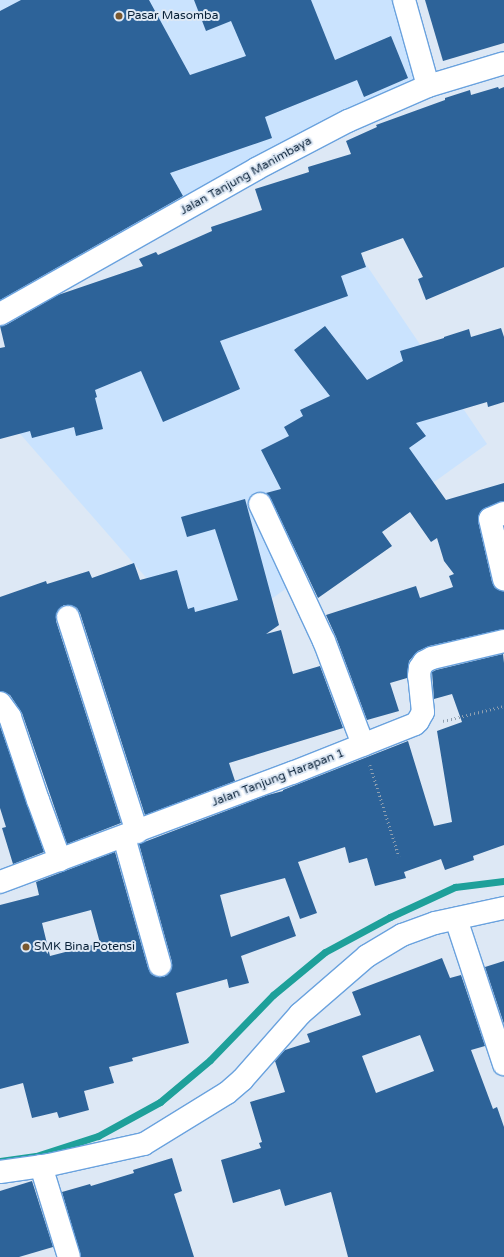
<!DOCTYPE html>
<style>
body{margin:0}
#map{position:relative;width:504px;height:1257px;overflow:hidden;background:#dde8f5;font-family:"Varela Round",sans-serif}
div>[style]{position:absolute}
.built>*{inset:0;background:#cae3fe}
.stream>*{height:7px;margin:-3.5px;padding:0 3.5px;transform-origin:3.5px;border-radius:3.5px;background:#1ea09a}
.building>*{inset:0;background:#2d6399}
.path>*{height:2.5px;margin-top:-1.25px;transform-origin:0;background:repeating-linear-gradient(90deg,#90a0b0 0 1px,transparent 0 4px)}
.roads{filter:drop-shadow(1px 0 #6aa2de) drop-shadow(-1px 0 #6aa2de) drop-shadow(0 1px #6aa2de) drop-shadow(0 -1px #6aa2de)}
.minor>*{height:22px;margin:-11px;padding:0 11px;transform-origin:11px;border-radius:11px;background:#fff}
.dots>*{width:11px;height:11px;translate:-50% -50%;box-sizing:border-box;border:2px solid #dde8f5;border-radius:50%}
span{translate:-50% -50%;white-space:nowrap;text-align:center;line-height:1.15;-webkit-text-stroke:4px #dde8f5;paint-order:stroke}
.poi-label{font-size:12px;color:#082037}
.left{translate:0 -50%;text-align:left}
.street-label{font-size:12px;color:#082037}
</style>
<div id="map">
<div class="built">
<i style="clip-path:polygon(0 0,394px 0,415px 80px,0 308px)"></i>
<i style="clip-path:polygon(320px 196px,487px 444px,206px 646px,0 411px,0 354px)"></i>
</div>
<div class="stream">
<i style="left:0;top:1161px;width:36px;rotate:-8deg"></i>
<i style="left:36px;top:1156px;width:65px;rotate:-17.9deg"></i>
<i style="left:98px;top:1136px;width:71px;rotate:-28.7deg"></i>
<i style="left:160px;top:1102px;width:65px;rotate:-40deg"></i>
<i style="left:210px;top:1060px;width:91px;rotate:-45.9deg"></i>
<i style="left:273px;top:995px;width:67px;rotate:-39.6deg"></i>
<i style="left:325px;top:952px;width:74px;rotate:-28.3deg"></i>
<i style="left:390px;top:917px;width:72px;rotate:-24.8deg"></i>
<i style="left:455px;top:887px;width:49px;rotate:-7deg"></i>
</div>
<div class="building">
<i style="clip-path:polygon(21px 0,149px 0,190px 75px,246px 56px,231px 21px,206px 31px,194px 0,311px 0,335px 60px,391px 36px,408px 78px,364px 97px,357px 80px,265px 117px,272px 138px,170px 173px,183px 196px,0 300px,0 11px)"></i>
<i style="clip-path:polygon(425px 0,504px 0,504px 43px,443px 61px)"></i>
<i style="clip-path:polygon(498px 87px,499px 89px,504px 87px,504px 267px,426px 300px,418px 279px,423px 277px,403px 238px,361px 253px,366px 267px,341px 276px,348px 296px,220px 341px,240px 389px,163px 422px,141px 371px,95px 390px,97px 397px,95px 398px,103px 429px,76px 436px,74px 427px,32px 438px,30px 431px,0 439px,0 348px,5px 347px,0 326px,6px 325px,58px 295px,143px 266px,139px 259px,156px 252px,158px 255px,212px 231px,211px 227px,262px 210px,255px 189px,309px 172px,308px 167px,351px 154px,346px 141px,377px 127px,376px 125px,445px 100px,445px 98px,470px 90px,471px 95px)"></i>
<i style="clip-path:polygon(325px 326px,367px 380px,403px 361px,400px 351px,444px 338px,444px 337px,469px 329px,471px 337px,501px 328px,504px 337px,504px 402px,488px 407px,487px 402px,416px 423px,426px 436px,409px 448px,446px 500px,504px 483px,504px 501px,481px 511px,478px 521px,492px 582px,495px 588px,504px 591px,504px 629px,429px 646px,418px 651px,409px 661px,407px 678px,390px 683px,399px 711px,367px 720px,336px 637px,326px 615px,416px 586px,420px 598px,453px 587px,449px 576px,454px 574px,444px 561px,437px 538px,431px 542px,410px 512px,382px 532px,392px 546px,318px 598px,271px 499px,266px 493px,281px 489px,261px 450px,289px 436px,284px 427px,303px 416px,300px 410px,330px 396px,294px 350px)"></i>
<i style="clip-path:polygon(245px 499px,279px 625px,266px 634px,281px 630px,293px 674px,320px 666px,343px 728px,229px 763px,235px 781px,145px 815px,80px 613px,77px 608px,71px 605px,64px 605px,59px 609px,56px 614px,56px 621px,121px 823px,67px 844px,22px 713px,10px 695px,0 691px,0 597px,46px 581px,47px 584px,89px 571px,92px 578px,134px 563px,140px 580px,177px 570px,188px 609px,194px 607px,195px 612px,238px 600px,215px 529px,187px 537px,181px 517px)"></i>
<i style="clip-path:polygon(evenodd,503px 654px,504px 663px,504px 845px,473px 856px,474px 860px,445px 870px,441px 859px,404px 872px,406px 878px,375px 886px,367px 858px,349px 863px,345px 847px,298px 862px,317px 913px,300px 919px,285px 878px,220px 895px,231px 937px,289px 916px,296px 936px,241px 956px,249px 983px,229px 988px,227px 979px,176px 993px,189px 1043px,132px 1058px,133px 1061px,109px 1067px,114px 1083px,84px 1091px,89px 1110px,59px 1118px,57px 1112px,32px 1118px,23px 1083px,0 1089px,0 905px,39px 895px,36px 882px,115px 852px,148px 968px,151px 974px,157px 977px,164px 977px,169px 973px,172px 968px,172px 962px,139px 844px,268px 795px,283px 791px,283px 790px,408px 741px,434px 826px,452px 822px,437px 731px,462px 722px,452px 694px,434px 699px,432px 672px,436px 670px,503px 654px,91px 910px,100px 943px,50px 956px,42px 923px,91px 910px)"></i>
<i style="clip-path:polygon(0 726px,44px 852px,13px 864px,2px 828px,6px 827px,0 808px)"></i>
<i style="clip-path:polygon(evenodd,442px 958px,450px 978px,461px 975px,485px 1046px,471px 1050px,493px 1109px,497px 1107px,504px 1127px,504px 1257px,348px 1257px,331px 1192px,285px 1206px,280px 1189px,233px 1203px,221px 1160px,261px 1148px,259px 1143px,262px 1142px,250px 1102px,285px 1092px,275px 1061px,285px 1050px,310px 1042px,307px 1034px,361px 1015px,352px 992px,442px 958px,420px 1035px,434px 1071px,376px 1093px,362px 1056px,420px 1035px)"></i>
<i style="clip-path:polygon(504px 961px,504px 1024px,485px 967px)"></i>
<i style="clip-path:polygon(172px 1158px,182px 1191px,174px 1194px,194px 1257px,81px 1257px,62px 1192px,90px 1184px,91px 1186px,134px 1173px,133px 1170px)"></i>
<i style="clip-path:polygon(32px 1181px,53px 1247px,19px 1257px,0 1257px,0 1191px)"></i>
</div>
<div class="path">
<i style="left:443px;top:721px;width:63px;rotate:-13.8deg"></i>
<i style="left:370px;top:765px;width:96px;rotate:72.3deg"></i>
</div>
<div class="roads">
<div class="minor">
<i style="left:404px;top:0;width:89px;rotate:74.4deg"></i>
<i style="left:0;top:314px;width:294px;rotate:-29.5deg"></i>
<i style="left:256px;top:169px;width:104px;rotate:-27.6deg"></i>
<i style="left:348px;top:121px;width:87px;rotate:-23.6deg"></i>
<i style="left:428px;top:86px;width:79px;rotate:-16.8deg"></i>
<i style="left:260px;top:504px;width:151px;rotate:65deg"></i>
<i style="left:324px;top:641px;width:111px;rotate:69.4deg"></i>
<i style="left:504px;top:513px;width:15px;rotate:157deg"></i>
<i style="left:490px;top:519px;width:62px;rotate:76.9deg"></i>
<i style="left:68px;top:617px;width:226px;rotate:72.2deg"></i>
<i style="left:0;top:703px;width:17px;rotate:54deg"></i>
<i style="left:10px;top:717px;width:88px;rotate:71.4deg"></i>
<i style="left:38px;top:800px;width:64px;rotate:69.9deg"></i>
<i style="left:124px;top:837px;width:133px;rotate:74.3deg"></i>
<i style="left:0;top:882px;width:312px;rotate:-20.5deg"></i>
<i style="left:292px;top:773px;width:132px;rotate:-21.7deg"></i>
<i style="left:415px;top:724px;width:4px;rotate:-45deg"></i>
<i style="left:418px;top:721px;width:10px;rotate:-61deg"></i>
<i style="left:423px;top:712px;width:36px;rotate:-96deg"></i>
<i style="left:419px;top:676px;width:8px;rotate:-83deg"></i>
<i style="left:420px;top:668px;width:7px;rotate:-56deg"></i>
<i style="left:424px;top:662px;width:9px;rotate:-27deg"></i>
<i style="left:432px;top:658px;width:74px;rotate:-13.3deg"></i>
<i style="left:456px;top:919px;width:153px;rotate:71.7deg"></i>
<i style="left:41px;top:1166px;width:95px;rotate:72.9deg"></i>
<i style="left:0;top:1172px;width:49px;rotate:-8.1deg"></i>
<i style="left:49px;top:1165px;width:97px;rotate:-12.5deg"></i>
<i style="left:144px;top:1144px;width:97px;rotate:-31.6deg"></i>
<i style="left:227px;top:1093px;width:20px;rotate:-41deg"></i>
<i style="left:242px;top:1080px;width:88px;rotate:-48.7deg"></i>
<i style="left:300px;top:1014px;width:89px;rotate:-40.9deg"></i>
<i style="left:367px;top:956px;width:41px;rotate:-31deg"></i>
<i style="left:402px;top:935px;width:35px;rotate:-20deg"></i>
<i style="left:435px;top:923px;width:71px;rotate:-12.3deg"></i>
</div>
</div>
<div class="dots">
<i style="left:119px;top:16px;background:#79582f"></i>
<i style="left:26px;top:947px;background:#79582f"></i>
</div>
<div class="poi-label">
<span class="left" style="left:127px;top:16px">Pasar Masomba</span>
<span class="left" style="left:34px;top:947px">SMK Bina Potensi</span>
</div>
<div class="street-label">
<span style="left:246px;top:176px;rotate:-29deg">Jalan Tanjung Manimbaya</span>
<span style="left:278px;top:778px;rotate:-21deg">Jalan Tanjung Harapan 1</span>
</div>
</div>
